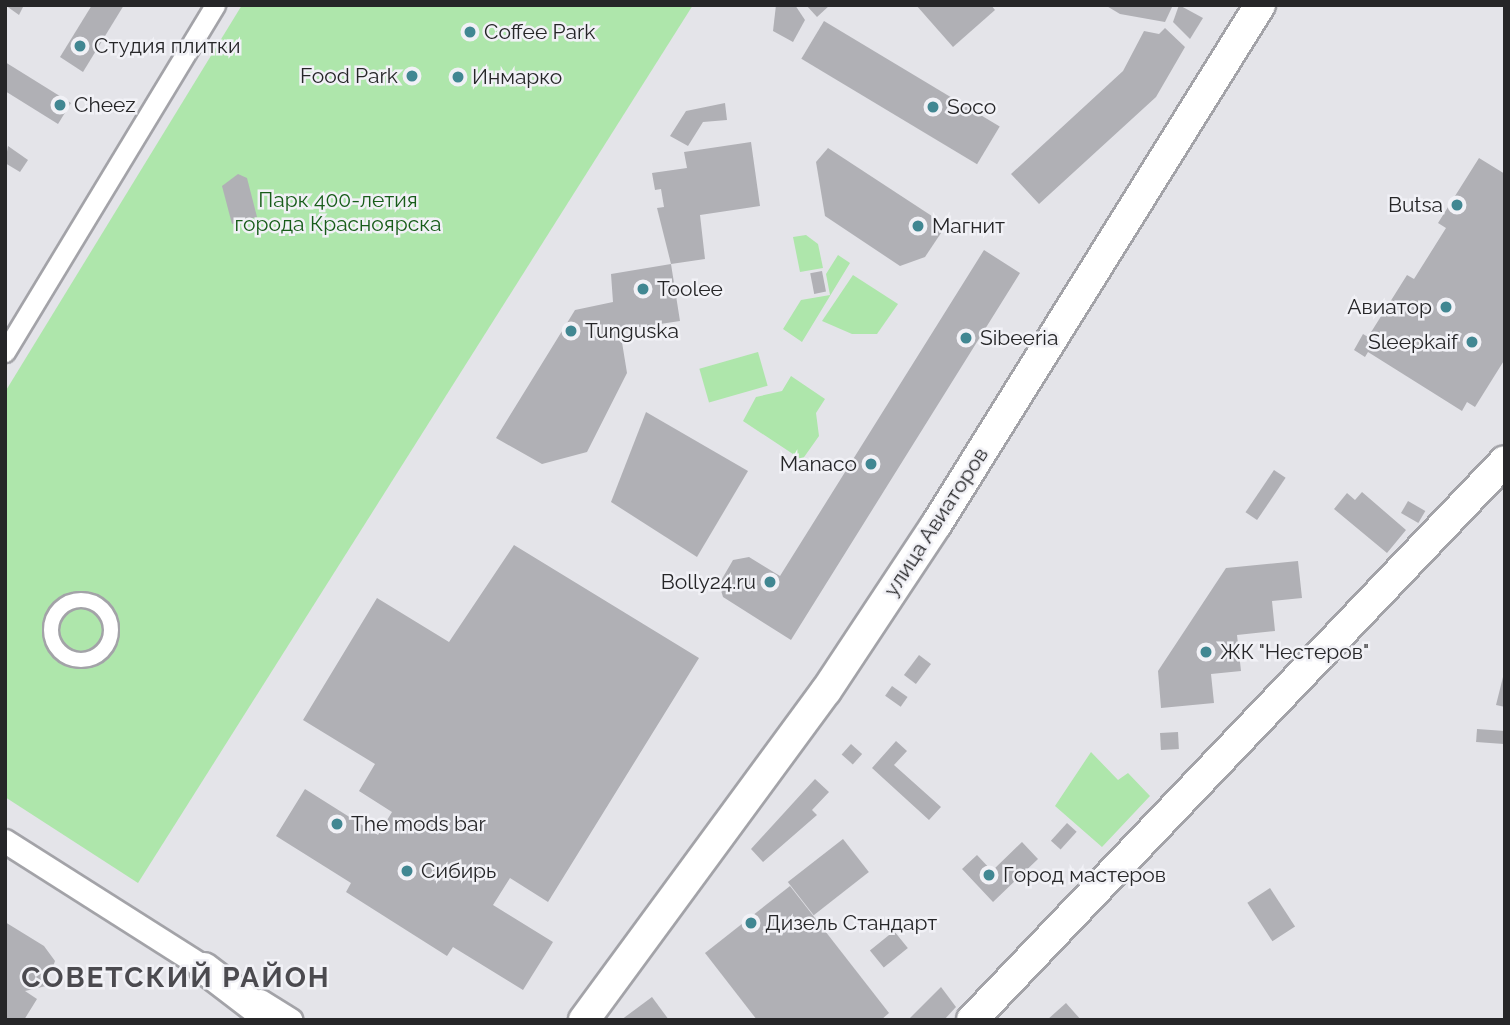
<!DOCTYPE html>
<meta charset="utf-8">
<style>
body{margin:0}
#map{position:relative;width:1510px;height:1025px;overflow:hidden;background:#e4e4e9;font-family:Raleway,sans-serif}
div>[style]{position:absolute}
.green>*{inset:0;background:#aee6ab;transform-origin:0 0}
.building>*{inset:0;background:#b0b0b5;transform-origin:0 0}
.roads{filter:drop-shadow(2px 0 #a3a3a8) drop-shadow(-2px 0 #a3a3a8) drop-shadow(0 2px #a3a3a8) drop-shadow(0 -2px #a3a3a8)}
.pedestrian>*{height:14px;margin:-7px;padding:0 7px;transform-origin:7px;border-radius:7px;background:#fff}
.pedestrian>.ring{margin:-7px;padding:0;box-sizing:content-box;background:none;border:14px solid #fff;border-radius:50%}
.minor>*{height:19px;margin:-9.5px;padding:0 9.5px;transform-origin:9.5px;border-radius:9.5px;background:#fff}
.tertiary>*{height:23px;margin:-11.5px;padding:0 11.5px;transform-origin:11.5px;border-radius:11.5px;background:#fff}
.primary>*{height:30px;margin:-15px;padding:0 15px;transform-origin:15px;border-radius:15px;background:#fff}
.dots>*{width:19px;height:19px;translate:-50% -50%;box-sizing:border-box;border:4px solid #f1f1f6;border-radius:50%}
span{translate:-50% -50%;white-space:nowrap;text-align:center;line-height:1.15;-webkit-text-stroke:5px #f1f1f6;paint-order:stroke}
.poi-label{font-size:21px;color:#262628}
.left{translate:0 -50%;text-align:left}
.right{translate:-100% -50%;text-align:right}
.park-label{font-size:21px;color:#175c19}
.street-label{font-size:21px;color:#262628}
.district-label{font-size:28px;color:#4b4a4f;font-weight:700;letter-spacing:2px}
.frame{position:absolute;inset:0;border:7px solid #262628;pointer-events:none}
</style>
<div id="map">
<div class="green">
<i style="clip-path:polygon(242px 5px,693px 5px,138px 883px,5px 797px,5px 392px)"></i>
<i style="clip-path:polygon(806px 235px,818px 244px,823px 268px,800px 272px,793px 237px)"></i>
<i style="clip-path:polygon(838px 255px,850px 263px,802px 342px,783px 329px,801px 300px,830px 295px,826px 274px)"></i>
<i style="clip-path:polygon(853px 275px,898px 304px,877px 334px,852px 334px,822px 321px)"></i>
<i style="left:758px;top:352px;width:35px;height:61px;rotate:74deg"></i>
<i style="clip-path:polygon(791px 376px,825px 399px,816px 413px,819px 436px,802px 460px,743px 421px,756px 397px,782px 391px)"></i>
<i style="clip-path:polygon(1091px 752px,1118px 780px,1128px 773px,1150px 796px,1102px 847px,1055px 806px)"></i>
</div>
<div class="building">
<i style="clip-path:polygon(5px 5px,24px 5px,19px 15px)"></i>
<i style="clip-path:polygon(92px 5px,124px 5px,83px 72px,60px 57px)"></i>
<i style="clip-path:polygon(776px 5px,795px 5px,805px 20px,793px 42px,773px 31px)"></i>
<i style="clip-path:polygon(806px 5px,830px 5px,817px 17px)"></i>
<i style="clip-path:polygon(916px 5px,991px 5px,995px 10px,953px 47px)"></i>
<i style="clip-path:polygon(1105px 5px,1173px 5px,1165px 22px,1120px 14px)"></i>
<i style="clip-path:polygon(1179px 5px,1203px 18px,1190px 39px,1173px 22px)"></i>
<i style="left:824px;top:21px;width:205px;height:44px;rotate:31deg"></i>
<i style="clip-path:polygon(1165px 28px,1185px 47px,1156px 97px,1039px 204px,1011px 174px,1123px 71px,1144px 31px,1159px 34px)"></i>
<i style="clip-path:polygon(5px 62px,71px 103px,58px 124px,5px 91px)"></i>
<i style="clip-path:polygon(725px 103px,727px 120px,703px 122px,688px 146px,670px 136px,686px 111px)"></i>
<i style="clip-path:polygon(751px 142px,760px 206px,700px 215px,705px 259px,671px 264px,680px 321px,620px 330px,627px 373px,587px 452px,542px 464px,496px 438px,575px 310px,613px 302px,611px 274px,671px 264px,657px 208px,664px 207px,661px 189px,655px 190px,652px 173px,687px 168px,684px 152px)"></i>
<i style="clip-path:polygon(8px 146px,28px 160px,20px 172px,5px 163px)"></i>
<i style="clip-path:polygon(828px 148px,941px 222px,943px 230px,925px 257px,900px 266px,825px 216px,816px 162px)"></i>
<i style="clip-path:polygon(1479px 158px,1505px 174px,1505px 359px,1475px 407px,1467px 402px,1462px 411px,1368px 352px,1365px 357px,1354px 350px,1363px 334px,1368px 337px,1407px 275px,1414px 279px,1446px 228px,1438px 223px)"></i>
<i style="clip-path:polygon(238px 174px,247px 178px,257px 217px,232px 224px,222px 186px)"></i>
<i style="clip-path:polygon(984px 250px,1020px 273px,791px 640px,723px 597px,719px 584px,733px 560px,749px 557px,780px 576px)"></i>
<i style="left:822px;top:271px;width:21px;height:12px;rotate:79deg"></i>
<i style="clip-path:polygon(646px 412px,748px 471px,697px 557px,611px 502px)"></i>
<i style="left:1274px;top:470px;width:14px;height:51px;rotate:34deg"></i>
<i style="clip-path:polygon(1362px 492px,1406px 530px,1387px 553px,1334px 509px,1347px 493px,1355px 500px)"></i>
<i style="left:1408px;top:501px;width:20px;height:14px;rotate:30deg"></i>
<i style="clip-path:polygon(514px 545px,699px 658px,548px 902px,510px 878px,493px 905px,553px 942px,523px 990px,453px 947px,447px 956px,346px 892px,351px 883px,276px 836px,305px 789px,378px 835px,392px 812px,359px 791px,375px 764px,303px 720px,377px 598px,449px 642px)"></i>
<i style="clip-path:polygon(1298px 561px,1302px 598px,1272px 601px,1275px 631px,1237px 635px,1241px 671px,1211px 674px,1214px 703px,1161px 708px,1158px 671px,1226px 568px)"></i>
<i style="left:919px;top:655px;width:15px;height:25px;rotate:37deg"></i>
<i style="clip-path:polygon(1504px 673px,1505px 674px,1505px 707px,1496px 705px)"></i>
<i style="left:892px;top:686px;width:19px;height:12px;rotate:35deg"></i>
<i style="left:1477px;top:729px;width:28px;height:13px;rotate:4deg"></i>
<i style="left:1178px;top:732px;width:17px;height:18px;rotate:87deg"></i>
<i style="clip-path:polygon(896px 741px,907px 751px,894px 765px,941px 807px,929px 820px,872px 768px)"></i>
<i style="left:851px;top:744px;width:15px;height:14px;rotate:42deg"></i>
<i style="clip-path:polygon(815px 779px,829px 792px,812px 810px,817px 815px,763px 862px,751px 849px)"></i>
<i style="left:1067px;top:823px;width:13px;height:24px;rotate:42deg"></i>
<i style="left:843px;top:839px;width:42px;height:70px;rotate:52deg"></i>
<i style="clip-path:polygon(1022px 842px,1038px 859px,993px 902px,962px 869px,977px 855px,992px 871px)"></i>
<i style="clip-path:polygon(790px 886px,889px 1013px,881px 1020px,757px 1020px,705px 953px)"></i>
<i style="left:1270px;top:888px;width:46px;height:27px;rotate:57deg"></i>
<i style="clip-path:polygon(5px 922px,44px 946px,55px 961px,46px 986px,25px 991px,37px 999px,24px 1020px,5px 1020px)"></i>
<i style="left:894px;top:931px;width:22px;height:31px;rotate:51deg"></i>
<i style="clip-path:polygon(941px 987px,956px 1007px,944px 1020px,908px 1020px)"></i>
<i style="clip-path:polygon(652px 997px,669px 1020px,621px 1020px)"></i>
<i style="clip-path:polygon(1066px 1003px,1081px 1020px,1047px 1020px)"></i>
</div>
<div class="roads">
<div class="pedestrian">
<i class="ring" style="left:51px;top:600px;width:46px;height:46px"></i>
</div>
<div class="minor">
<i style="left:5px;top:352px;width:406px;rotate:-58.8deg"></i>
</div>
<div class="tertiary">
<i style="left:5px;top:841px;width:252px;rotate:32.4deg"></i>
<i style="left:260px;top:1001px;width:36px;rotate:32deg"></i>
</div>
<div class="primary">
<i style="left:204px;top:968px;width:86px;rotate:37.4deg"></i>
<i style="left:584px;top:1020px;width:408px;rotate:-53.7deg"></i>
<i style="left:826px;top:691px;width:199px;rotate:-56.5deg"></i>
<i style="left:936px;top:525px;width:613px;rotate:-58.07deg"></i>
<i style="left:972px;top:1020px;width:772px;rotate:-46.36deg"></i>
</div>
</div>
<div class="dots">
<i style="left:470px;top:32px;background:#418792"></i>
<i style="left:80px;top:46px;background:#418792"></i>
<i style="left:412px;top:76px;background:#418792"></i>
<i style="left:458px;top:77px;background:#418792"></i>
<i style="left:60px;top:105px;background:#418792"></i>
<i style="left:933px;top:107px;background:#418792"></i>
<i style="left:1457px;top:205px;background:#418792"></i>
<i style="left:918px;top:226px;background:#418792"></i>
<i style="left:643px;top:289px;background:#418792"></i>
<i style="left:1446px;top:307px;background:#418792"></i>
<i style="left:571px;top:331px;background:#418792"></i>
<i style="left:966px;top:338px;background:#418792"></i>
<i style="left:1472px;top:342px;background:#418792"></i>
<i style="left:871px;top:464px;background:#418792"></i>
<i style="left:770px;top:582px;background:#418792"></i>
<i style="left:1206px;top:652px;background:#418792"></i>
<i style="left:337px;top:824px;background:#418792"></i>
<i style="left:407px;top:871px;background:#418792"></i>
<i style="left:989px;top:875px;background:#418792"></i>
<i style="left:751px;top:923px;background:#418792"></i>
</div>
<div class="poi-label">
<span class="left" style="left:484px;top:32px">Coffee Park</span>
<span class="left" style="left:94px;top:46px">Студия плитки</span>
<span class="right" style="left:398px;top:76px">Food Park</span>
<span class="left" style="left:472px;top:77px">Инмарко</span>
<span class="left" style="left:74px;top:105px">Cheez</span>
<span class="left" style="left:947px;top:107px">Soco</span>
<span class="right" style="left:1443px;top:205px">Butsa</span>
<span class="left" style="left:932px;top:226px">Магнит</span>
<span class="left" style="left:657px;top:289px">Toolee</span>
<span class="right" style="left:1432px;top:307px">Авиатор</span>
<span class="left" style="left:585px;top:331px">Tunguska</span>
<span class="left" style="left:980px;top:338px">Sibeeria</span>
<span class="right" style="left:1458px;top:342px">Sleepkaif</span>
<span class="right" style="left:857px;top:464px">Manaco</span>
<span class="right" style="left:756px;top:582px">Bolly24.ru</span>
<span class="left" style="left:1220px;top:652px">ЖК "Нестеров"</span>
<span class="left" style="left:351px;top:824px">The mods bar</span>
<span class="left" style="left:421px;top:871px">Сибирь</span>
<span class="left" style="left:1003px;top:875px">Город мастеров</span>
<span class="left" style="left:765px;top:923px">Дизель Стандарт</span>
</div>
<div class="park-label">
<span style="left:338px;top:212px">Парк 400-летия<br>города Красноярска</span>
</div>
<div class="street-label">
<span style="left:936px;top:522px;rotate:-57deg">улица Авиаторов</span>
</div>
<div class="district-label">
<span style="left:176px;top:978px">СОВЕТСКИЙ РАЙОН</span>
</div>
<div class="frame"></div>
</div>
